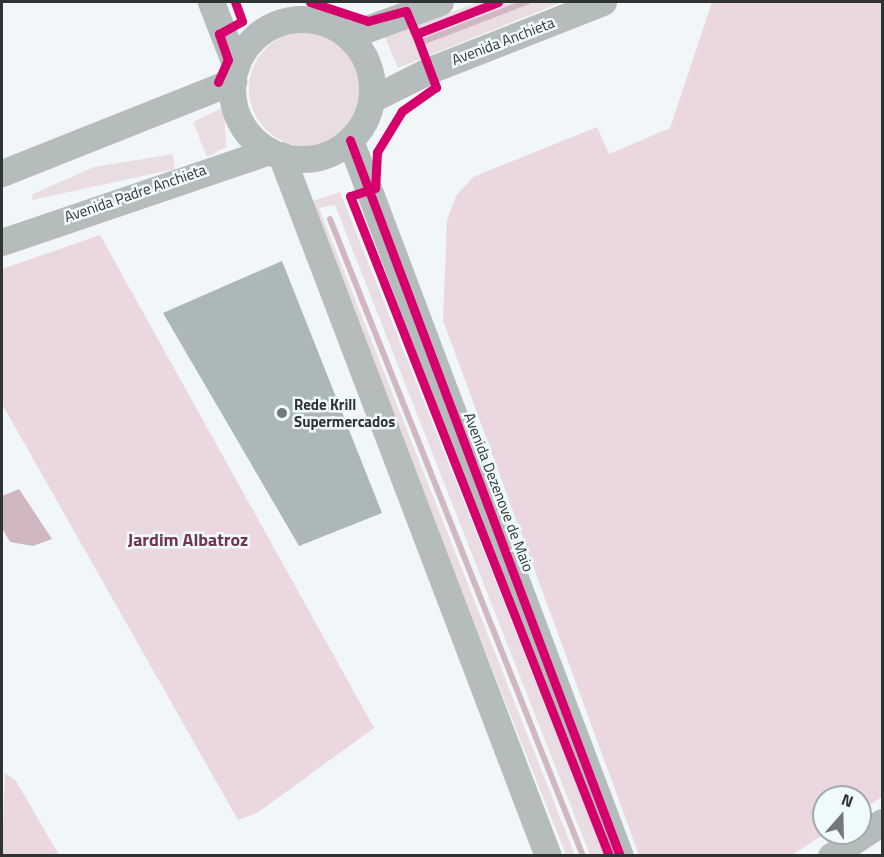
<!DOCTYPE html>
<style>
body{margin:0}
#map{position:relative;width:884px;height:857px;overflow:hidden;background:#f1f7f8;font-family:"Titillium Web",sans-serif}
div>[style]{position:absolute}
.green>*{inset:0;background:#e9dde3}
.round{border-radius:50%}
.forest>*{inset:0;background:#ead7e0}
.water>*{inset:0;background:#d0b7c2}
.stream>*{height:6px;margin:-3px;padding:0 3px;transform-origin:3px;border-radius:3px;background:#d0b7c2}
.building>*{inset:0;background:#acb7b9}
.secondary>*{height:27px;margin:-13.5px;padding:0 13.5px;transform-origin:13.5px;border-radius:13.5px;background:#b5bcbc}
.secondary>.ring{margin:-13.5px;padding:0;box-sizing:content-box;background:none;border:27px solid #b5bcbc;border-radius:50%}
.cycleway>*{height:9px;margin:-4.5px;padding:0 4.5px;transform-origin:4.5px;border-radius:4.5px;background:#d6006c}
.dots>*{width:16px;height:16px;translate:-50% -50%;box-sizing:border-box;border:3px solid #eefafb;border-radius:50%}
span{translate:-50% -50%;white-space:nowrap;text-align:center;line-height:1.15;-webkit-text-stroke:5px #eefafb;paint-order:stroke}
.street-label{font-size:15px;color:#2f3334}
.poi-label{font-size:15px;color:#2f3334;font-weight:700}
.left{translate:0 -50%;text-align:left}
.quarter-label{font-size:18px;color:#753352;font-weight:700}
.frame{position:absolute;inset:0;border:3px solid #2f3334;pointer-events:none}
.north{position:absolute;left:812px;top:785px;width:60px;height:60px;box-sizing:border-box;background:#eefafb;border:2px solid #a2aaab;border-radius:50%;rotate:20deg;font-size:16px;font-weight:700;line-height:24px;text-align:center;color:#2f3334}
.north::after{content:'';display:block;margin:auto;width:21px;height:27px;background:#737879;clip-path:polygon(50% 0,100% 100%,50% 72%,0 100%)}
</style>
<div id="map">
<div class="green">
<i style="clip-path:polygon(479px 2px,562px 2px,398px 68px,385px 37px)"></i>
<i class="round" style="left:249px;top:32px;width:114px;height:114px"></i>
<i style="clip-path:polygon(224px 107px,226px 147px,207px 157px,193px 122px)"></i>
<i style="clip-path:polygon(173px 154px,175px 169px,32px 200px,33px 194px,94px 167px)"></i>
<i style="clip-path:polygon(340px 192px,605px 855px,590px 855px,335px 205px,319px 208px,575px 855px,566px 855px,307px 203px)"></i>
</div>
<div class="forest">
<i style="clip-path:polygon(712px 2px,882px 2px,882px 797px,860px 811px,860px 797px,824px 797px,826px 833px,792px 855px,639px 855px,443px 320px,447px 220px,456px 196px,473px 177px,597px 127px,609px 154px,670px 128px)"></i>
<i style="clip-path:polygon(100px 235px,374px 728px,257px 813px,238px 820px,2px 404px,2px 269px)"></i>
<i style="clip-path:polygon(5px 773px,16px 781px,59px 855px,2px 855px)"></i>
</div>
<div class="water">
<i style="clip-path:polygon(19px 489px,52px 539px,33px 546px,10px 542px,2px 528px,2px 496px)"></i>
</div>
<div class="stream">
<i style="left:422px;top:42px;width:112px;rotate:-20.9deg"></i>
<i style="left:330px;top:219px;width:685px;rotate:68.34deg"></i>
</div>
<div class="building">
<i style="clip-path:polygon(282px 261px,382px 513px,299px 546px,163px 313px)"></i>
</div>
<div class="secondary">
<i style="left:211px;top:2px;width:69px;rotate:68.7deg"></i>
<i class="ring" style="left:232px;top:19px;width:113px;height:113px"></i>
<i style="left:348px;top:36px;width:98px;rotate:-20.3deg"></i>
<i style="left:372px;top:99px;width:65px;rotate:-26.6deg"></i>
<i style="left:430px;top:70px;width:186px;rotate:-21.5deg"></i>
<i style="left:350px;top:140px;width:765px;rotate:69.34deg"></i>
<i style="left:281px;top:155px;width:750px;rotate:69.15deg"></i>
<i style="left:2px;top:173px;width:249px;rotate:-21.7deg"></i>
<i style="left:2px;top:242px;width:283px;rotate:-18.8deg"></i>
<i style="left:831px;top:856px;width:61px;rotate:-33.7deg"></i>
</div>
<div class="cycleway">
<i style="left:310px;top:2px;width:61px;rotate:18.1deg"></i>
<i style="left:368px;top:21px;width:39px;rotate:-15deg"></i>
<i style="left:406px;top:11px;width:25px;rotate:67deg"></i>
<i style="left:416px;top:34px;width:88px;rotate:-21.3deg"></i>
<i style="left:416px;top:34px;width:57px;rotate:69.3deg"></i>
<i style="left:436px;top:87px;width:42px;rotate:144.8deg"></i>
<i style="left:402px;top:111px;width:48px;rotate:121.4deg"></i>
<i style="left:377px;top:152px;width:36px;rotate:93deg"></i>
<i style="left:375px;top:188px;width:26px;rotate:162deg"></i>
<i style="left:350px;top:196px;width:709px;rotate:68.57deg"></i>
<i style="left:218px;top:82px;width:24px;rotate:-66deg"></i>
<i style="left:228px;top:60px;width:28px;rotate:-109deg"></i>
<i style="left:219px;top:34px;width:26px;rotate:-29deg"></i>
<i style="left:242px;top:21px;width:20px;rotate:-110deg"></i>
<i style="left:350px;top:140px;width:765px;rotate:69.34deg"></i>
</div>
<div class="dots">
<i style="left:282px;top:413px;background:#737879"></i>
</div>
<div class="street-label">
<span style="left:503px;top:41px;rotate:-21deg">Avenida Anchieta</span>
<span style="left:135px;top:193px;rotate:-19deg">Avenida Padre Anchieta</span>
<span style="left:499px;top:492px;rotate:69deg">Avenida Dezenove de Maio</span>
</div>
<div class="poi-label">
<span class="left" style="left:294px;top:413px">Rede Krill<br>Supermercados</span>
</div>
<div class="quarter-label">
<span style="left:188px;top:540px">Jardim Albatroz</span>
</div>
<div class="frame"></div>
<div class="north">N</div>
</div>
